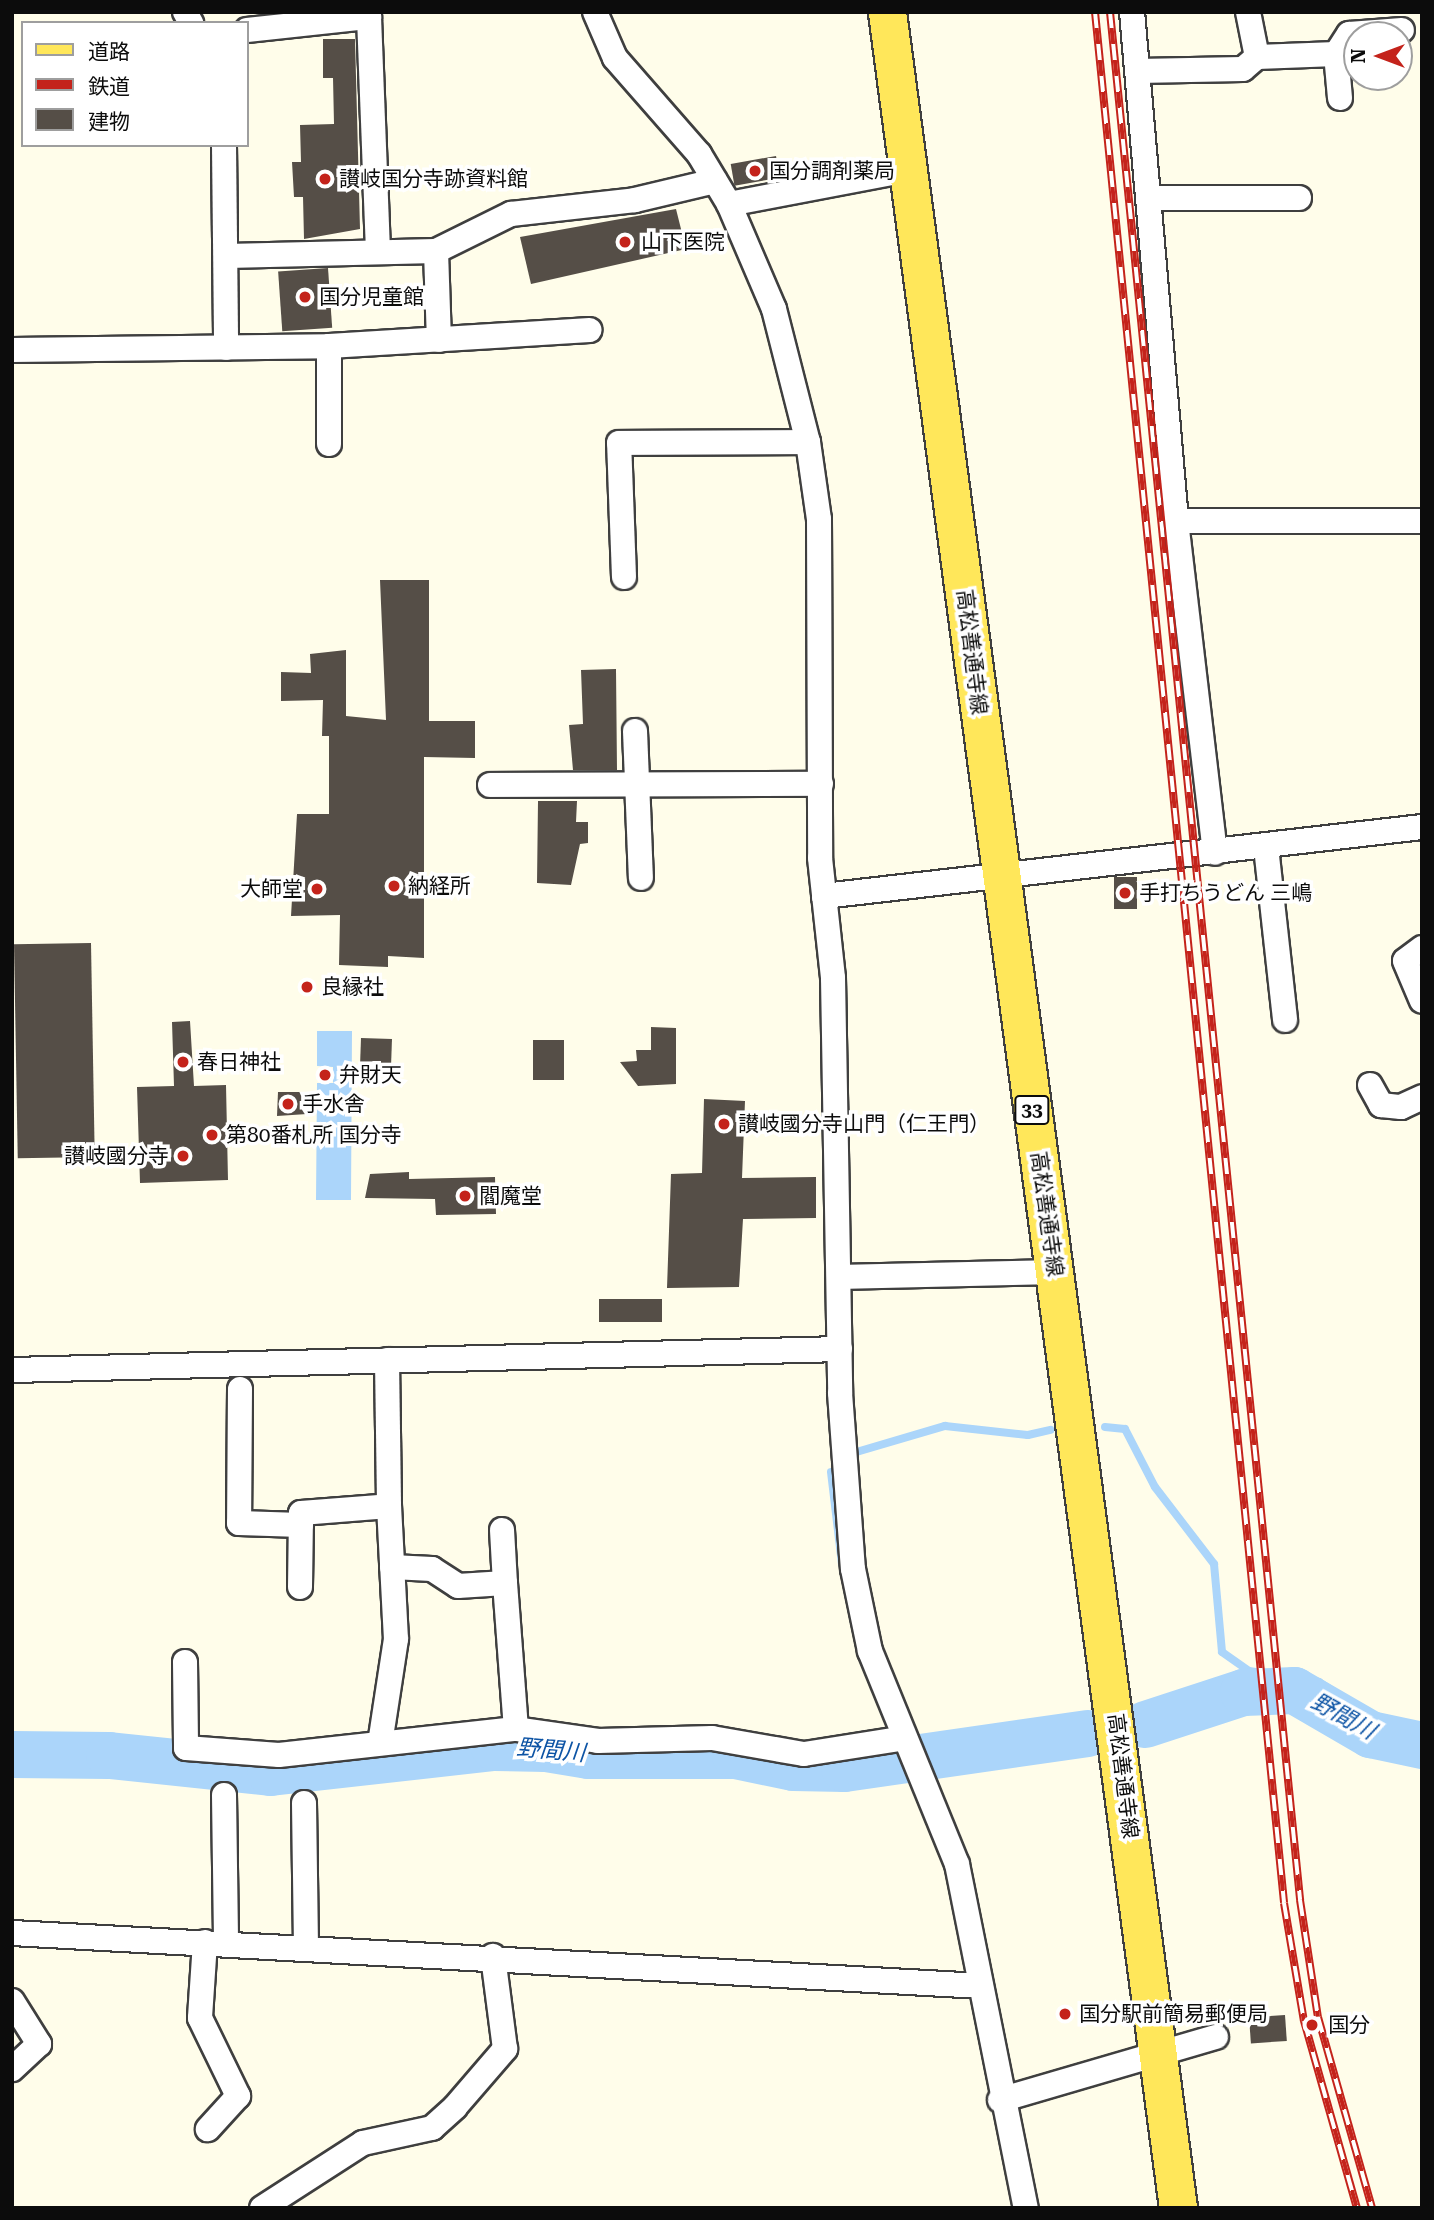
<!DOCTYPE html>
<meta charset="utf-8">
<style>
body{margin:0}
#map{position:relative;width:1434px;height:2220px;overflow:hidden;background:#fffdea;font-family:"Roboto Serif","Noto Sans JP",serif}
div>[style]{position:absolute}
.water>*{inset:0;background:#abd5fa}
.stream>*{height:8px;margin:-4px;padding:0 4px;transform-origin:4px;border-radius:4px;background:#abd5fa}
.river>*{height:47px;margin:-23.5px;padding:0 23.5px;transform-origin:23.5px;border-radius:23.5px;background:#abd5fa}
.building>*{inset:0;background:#554e47;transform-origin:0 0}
.roads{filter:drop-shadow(2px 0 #3f3f3f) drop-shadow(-2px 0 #3f3f3f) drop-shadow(0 2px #3f3f3f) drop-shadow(0 -2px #3f3f3f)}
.street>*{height:24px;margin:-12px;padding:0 12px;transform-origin:12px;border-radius:12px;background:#fff}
.primary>*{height:37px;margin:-18.5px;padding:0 18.5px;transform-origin:18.5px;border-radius:18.5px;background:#ffe75a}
.rail>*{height:8px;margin-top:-4px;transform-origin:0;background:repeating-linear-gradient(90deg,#fff 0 16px,#c4231b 0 32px);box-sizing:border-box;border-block:2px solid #c4231b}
.dots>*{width:19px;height:19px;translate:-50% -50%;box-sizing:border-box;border:4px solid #fff;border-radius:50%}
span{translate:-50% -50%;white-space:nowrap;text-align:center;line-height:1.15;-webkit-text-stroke:7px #fff;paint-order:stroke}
.shield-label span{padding:2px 5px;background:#fff;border:2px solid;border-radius:5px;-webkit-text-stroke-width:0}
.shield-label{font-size:19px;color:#0c0c0c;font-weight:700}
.poi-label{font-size:21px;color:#0c0c0c}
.left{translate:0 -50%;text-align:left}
.right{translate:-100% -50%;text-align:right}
.street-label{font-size:21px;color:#0c0c0c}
.water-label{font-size:23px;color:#0d54a5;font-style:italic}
.frame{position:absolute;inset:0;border:14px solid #0c0c0c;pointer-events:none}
.legend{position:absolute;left:21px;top:21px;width:228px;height:126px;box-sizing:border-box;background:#fff;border:2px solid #9e9e9e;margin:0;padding:9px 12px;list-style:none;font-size:21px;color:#0c0c0c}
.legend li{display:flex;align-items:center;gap:14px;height:35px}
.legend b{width:35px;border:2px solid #9e9e9e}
.north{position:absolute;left:1343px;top:21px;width:70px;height:70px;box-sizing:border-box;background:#fff;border:2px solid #9e9e9e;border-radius:50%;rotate:270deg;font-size:19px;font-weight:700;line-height:28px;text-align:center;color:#0c0c0c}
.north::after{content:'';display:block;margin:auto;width:24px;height:32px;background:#c4231b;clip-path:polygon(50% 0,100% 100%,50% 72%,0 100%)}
</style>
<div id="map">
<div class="water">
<i style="clip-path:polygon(317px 1031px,352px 1031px,351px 1200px,316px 1200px,317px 1083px,333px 1083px,333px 1067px,317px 1066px)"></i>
</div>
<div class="stream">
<i style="left:1105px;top:1427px;width:20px;rotate:6deg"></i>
<i style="left:1125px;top:1429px;width:65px;rotate:62.7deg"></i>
<i style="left:1155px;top:1487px;width:97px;rotate:52.5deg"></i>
<i style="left:1214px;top:1564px;width:88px;rotate:84.8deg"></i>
<i style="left:1222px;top:1652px;width:33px;rotate:35deg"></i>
<i style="left:1249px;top:1671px;width:71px;rotate:8.9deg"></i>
<i style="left:1319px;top:1682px;width:115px;rotate:32.6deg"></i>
<i style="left:853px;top:1453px;width:96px;rotate:-16.4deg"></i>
<i style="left:945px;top:1426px;width:83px;rotate:6.2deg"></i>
<i style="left:1028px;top:1435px;width:23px;rotate:-13deg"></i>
<i style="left:831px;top:1472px;width:93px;rotate:83.2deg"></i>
</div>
<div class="river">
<i style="left:1145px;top:1724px;width:103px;rotate:-18.1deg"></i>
<i style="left:1243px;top:1692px;width:51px;rotate:-2.2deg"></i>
<i style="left:1294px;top:1690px;width:88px;rotate:30.1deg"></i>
<i style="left:1370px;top:1734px;width:53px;rotate:11.9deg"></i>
<i style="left:12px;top:1754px;width:97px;rotate:0.6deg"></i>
<i style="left:109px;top:1755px;width:162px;rotate:6deg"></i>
<i style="left:270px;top:1772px;width:225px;rotate:-6.4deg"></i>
<i style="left:494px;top:1747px;width:52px;rotate:1.1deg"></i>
<i style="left:546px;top:1748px;width:43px;rotate:9.5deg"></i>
<i style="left:588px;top:1755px;width:147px"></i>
<i style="left:735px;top:1755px;width:59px;rotate:11.7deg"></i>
<i style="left:793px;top:1767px;width:51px;rotate:1.1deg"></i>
<i style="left:844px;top:1768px;width:246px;rotate:-8.2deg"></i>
</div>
<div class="building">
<i style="clip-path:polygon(323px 39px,355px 39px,360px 229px,304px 239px,303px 197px,294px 197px,292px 162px,301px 162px,300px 125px,334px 124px,333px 78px,323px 78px)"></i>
<i style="left:776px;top:156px;width:22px;height:46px;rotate:80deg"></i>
<i style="clip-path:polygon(676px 209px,686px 249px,531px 284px,520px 237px)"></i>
<i style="left:328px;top:268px;width:60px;height:50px;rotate:86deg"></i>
<i style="clip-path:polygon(380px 580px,429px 580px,429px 721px,475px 721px,475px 758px,424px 757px,424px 958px,388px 956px,388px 967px,339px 965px,340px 915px,291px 916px,297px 814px,329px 814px,329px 736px,322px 736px,323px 700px,281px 701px,281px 672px,311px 673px,310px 654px,346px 650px,346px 716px,386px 720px)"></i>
<i style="clip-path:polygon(616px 669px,617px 770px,573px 770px,569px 725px,583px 724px,581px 670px)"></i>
<i style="clip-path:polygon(538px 801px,577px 801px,576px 822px,588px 822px,588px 843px,580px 844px,571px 885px,537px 883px)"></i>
<i style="left:1114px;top:877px;width:23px;height:32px"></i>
<i style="left:91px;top:943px;width:214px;height:77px;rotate:89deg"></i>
<i style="clip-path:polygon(190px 1021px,194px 1086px,226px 1085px,228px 1180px,140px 1183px,137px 1087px,174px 1086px,172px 1022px)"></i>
<i style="clip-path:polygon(651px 1027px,676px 1028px,676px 1084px,638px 1086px,620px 1062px,637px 1061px,636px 1050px,651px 1050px)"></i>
<i style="left:361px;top:1038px;width:31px;height:37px;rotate:2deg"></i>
<i style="left:533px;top:1040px;width:31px;height:40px"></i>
<i style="clip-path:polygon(278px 1092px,308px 1092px,307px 1114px,277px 1116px)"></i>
<i style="clip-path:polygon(704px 1099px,745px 1101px,742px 1178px,816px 1177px,816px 1218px,743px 1219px,739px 1287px,667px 1288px,671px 1174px,702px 1173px)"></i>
<i style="clip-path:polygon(409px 1172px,409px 1179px,495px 1177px,496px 1214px,436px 1215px,435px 1199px,365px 1198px,370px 1174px)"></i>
<i style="left:599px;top:1299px;width:63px;height:23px"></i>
<i style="left:1285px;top:2015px;width:26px;height:36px;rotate:86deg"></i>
</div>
<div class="roads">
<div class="street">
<i style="left:185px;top:12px;width:13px;rotate:61deg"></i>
<i style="left:595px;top:12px;width:50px;rotate:66.5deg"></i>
<i style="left:615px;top:58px;width:128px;rotate:48.8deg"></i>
<i style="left:699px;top:154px;width:58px;rotate:59deg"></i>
<i style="left:729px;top:204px;width:114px;rotate:66.8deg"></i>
<i style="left:774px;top:309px;width:137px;rotate:75.7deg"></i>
<i style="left:808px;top:442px;width:78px;rotate:81.9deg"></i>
<i style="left:819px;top:519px;width:339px;rotate:89.8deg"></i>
<i style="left:820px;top:858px;width:121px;rotate:83.8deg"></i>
<i style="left:833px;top:978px;width:415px;rotate:89deg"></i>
<i style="left:840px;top:1393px;width:176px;rotate:85.8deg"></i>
<i style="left:853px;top:1569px;width:84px;rotate:78.3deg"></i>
<i style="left:870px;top:1651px;width:230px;rotate:67.8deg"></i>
<i style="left:957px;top:1864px;width:351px;rotate:78.7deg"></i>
<i style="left:1132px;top:12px;width:511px;rotate:85.06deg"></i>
<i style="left:1176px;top:521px;width:334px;rotate:83.3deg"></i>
<i style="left:247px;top:30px;width:123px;rotate:-6.1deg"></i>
<i style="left:369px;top:17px;width:235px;rotate:87.8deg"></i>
<i style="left:1257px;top:57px;width:79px;rotate:-2.2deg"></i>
<i style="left:1137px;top:71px;width:106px;rotate:-1.1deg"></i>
<i style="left:1243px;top:69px;width:18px;rotate:-41deg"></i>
<i style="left:1257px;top:57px;width:46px;rotate:-101.3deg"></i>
<i style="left:1340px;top:98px;width:44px;rotate:-95.2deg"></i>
<i style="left:1336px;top:54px;width:24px;rotate:-57deg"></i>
<i style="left:1349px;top:34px;width:53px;rotate:-4.3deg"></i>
<i style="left:224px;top:145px;width:203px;rotate:89.4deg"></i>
<i style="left:1148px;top:198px;width:151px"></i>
<i style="left:729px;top:204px;width:182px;rotate:-10.8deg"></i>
<i style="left:436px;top:251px;width:89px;rotate:88.1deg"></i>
<i style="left:227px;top:256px;width:209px;rotate:-1.4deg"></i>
<i style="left:436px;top:251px;width:84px;rotate:-26.3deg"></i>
<i style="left:511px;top:214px;width:125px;rotate:-6.4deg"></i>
<i style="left:635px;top:200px;width:82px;rotate:-13.4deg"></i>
<i style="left:12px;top:350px;width:317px;rotate:-0.7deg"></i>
<i style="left:329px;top:346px;width:261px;rotate:-3.5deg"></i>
<i style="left:329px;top:444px;width:98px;rotate:-90deg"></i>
<i style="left:1176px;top:521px;width:246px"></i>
<i style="left:624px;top:577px;width:134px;rotate:-92.1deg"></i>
<i style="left:619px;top:443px;width:189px;rotate:-0.3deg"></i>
<i style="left:635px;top:731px;width:147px;rotate:87.7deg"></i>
<i style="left:490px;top:785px;width:331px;rotate:-0.2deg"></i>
<i style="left:1266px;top:847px;width:174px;rotate:83.7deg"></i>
<i style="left:824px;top:896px;width:602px;rotate:-6.58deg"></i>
<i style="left:1422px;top:948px;width:21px;rotate:143deg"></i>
<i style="left:1405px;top:961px;width:43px;rotate:67deg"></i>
<i style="left:1370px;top:1085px;width:23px;rotate:61deg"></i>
<i style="left:1381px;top:1105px;width:20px;rotate:6deg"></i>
<i style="left:1401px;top:1107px;width:23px;rotate:-25deg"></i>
<i style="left:839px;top:1277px;width:216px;rotate:-1.3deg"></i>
<i style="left:387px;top:1360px;width:146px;rotate:89.2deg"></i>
<i style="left:12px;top:1370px;width:828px;rotate:-1.45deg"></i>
<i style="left:240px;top:1389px;width:134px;rotate:90.4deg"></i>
<i style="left:239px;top:1523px;width:62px;rotate:1.8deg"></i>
<i style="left:502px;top:1530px;width:53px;rotate:86.8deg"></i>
<i style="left:392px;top:1567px;width:40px;rotate:2.9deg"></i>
<i style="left:432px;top:1569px;width:31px;rotate:33deg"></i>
<i style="left:458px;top:1586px;width:47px;rotate:-3.7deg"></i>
<i style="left:505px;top:1583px;width:146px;rotate:85.7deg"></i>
<i style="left:300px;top:1587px;width:74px;rotate:-89.2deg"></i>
<i style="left:301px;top:1513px;width:88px;rotate:-4.5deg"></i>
<i style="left:389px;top:1506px;width:133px;rotate:87deg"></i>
<i style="left:396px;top:1639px;width:105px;rotate:98.7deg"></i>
<i style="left:185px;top:1662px;width:86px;rotate:89.3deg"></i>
<i style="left:186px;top:1748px;width:93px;rotate:4.3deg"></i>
<i style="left:279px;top:1755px;width:238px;rotate:-6.3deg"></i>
<i style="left:516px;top:1729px;width:83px;rotate:8.3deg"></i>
<i style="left:598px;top:1741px;width:114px;rotate:-1.5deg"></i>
<i style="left:712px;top:1738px;width:93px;rotate:9.9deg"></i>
<i style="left:804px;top:1754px;width:102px;rotate:-9deg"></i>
<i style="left:224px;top:1795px;width:146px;rotate:89.2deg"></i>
<i style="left:304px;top:1803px;width:144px;rotate:89.2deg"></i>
<i style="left:12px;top:1933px;width:970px;rotate:3.13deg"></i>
<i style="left:205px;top:1942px;width:76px;rotate:93.8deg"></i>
<i style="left:200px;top:2018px;width:87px;rotate:64deg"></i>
<i style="left:238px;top:2096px;width:45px;rotate:132.3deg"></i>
<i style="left:12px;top:2001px;width:51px;rotate:57.9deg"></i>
<i style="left:39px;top:2044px;width:37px;rotate:137deg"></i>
<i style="left:1000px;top:2100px;width:225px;rotate:-16.3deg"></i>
<i style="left:262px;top:2208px;width:120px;rotate:-32.8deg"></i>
<i style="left:363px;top:2143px;width:71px;rotate:-12.3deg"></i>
<i style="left:432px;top:2128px;width:31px;rotate:-42deg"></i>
<i style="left:455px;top:2107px;width:77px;rotate:-49.2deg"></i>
<i style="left:505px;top:2049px;width:94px;rotate:-97.4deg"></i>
</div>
<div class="primary">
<i style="left:887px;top:12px;width:2215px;rotate:82.45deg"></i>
</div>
</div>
<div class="rail">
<i style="left:1095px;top:12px;width:1900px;rotate:84.29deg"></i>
<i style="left:1284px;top:1903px;width:120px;rotate:80.4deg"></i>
<i style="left:1304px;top:2021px;width:194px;rotate:74.2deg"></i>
<i style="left:1110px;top:12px;width:1898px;rotate:84.25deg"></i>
<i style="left:1300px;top:1900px;width:118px;rotate:81.3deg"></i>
<i style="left:1318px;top:2017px;width:198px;rotate:74.2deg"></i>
</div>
<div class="dots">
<i style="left:755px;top:171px;background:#c4231b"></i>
<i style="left:325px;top:179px;background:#c4231b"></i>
<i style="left:625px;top:242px;background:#c4231b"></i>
<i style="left:305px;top:297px;background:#c4231b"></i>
<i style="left:394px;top:886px;background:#c4231b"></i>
<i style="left:317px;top:889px;background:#c4231b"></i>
<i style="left:1125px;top:893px;background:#c4231b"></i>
<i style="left:307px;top:987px;background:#c4231b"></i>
<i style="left:183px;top:1062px;background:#c4231b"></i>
<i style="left:325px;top:1075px;background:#c4231b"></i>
<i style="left:288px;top:1104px;background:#c4231b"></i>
<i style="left:724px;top:1124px;background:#c4231b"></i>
<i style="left:212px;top:1135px;background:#c4231b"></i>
<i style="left:183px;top:1156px;background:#c4231b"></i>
<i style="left:465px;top:1196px;background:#c4231b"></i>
<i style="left:1065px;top:2014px;background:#c4231b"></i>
<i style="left:1312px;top:2025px;background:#c4231b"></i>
</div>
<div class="shield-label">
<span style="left:1032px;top:1110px">33</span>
</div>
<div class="poi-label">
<span class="left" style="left:769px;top:171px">国分調剤薬局</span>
<span class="left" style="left:339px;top:179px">讃岐国分寺跡資料館</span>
<span class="left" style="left:641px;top:242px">山下医院</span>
<span class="left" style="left:319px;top:297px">国分児童館</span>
<span class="left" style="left:408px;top:886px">納経所</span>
<span class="right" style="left:303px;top:889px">大師堂</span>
<span class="left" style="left:1139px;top:893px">手打ちうどん 三嶋</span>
<span class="left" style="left:321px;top:987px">良縁社</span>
<span class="left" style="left:197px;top:1062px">春日神社</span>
<span class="left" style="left:339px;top:1075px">弁財天</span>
<span class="left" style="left:302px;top:1104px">手水舎</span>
<span class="left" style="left:738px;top:1124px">讃岐國分寺山門（仁王門）</span>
<span class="left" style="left:226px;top:1135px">第80番札所 国分寺</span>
<span class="right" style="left:169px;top:1156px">讃岐國分寺</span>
<span class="left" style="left:479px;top:1196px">閻魔堂</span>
<span class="left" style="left:1079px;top:2014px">国分駅前簡易郵便局</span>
<span class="left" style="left:1328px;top:2025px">国分</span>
</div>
<div class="street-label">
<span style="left:972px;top:652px;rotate:83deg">高松善通寺線</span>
<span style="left:1047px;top:1214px;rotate:82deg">高松善通寺線</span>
<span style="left:1123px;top:1776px;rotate:83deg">高松善通寺線</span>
</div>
<div class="water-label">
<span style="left:1343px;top:1717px;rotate:29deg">野間川</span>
<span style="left:551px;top:1751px;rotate:5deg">野間川</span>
</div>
<div class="frame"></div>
<ul class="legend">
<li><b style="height:9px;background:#ffe75a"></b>道路</li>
<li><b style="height:9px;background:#c4231b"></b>鉄道</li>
<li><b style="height:19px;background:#554e47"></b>建物</li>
</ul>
<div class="north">N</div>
</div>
